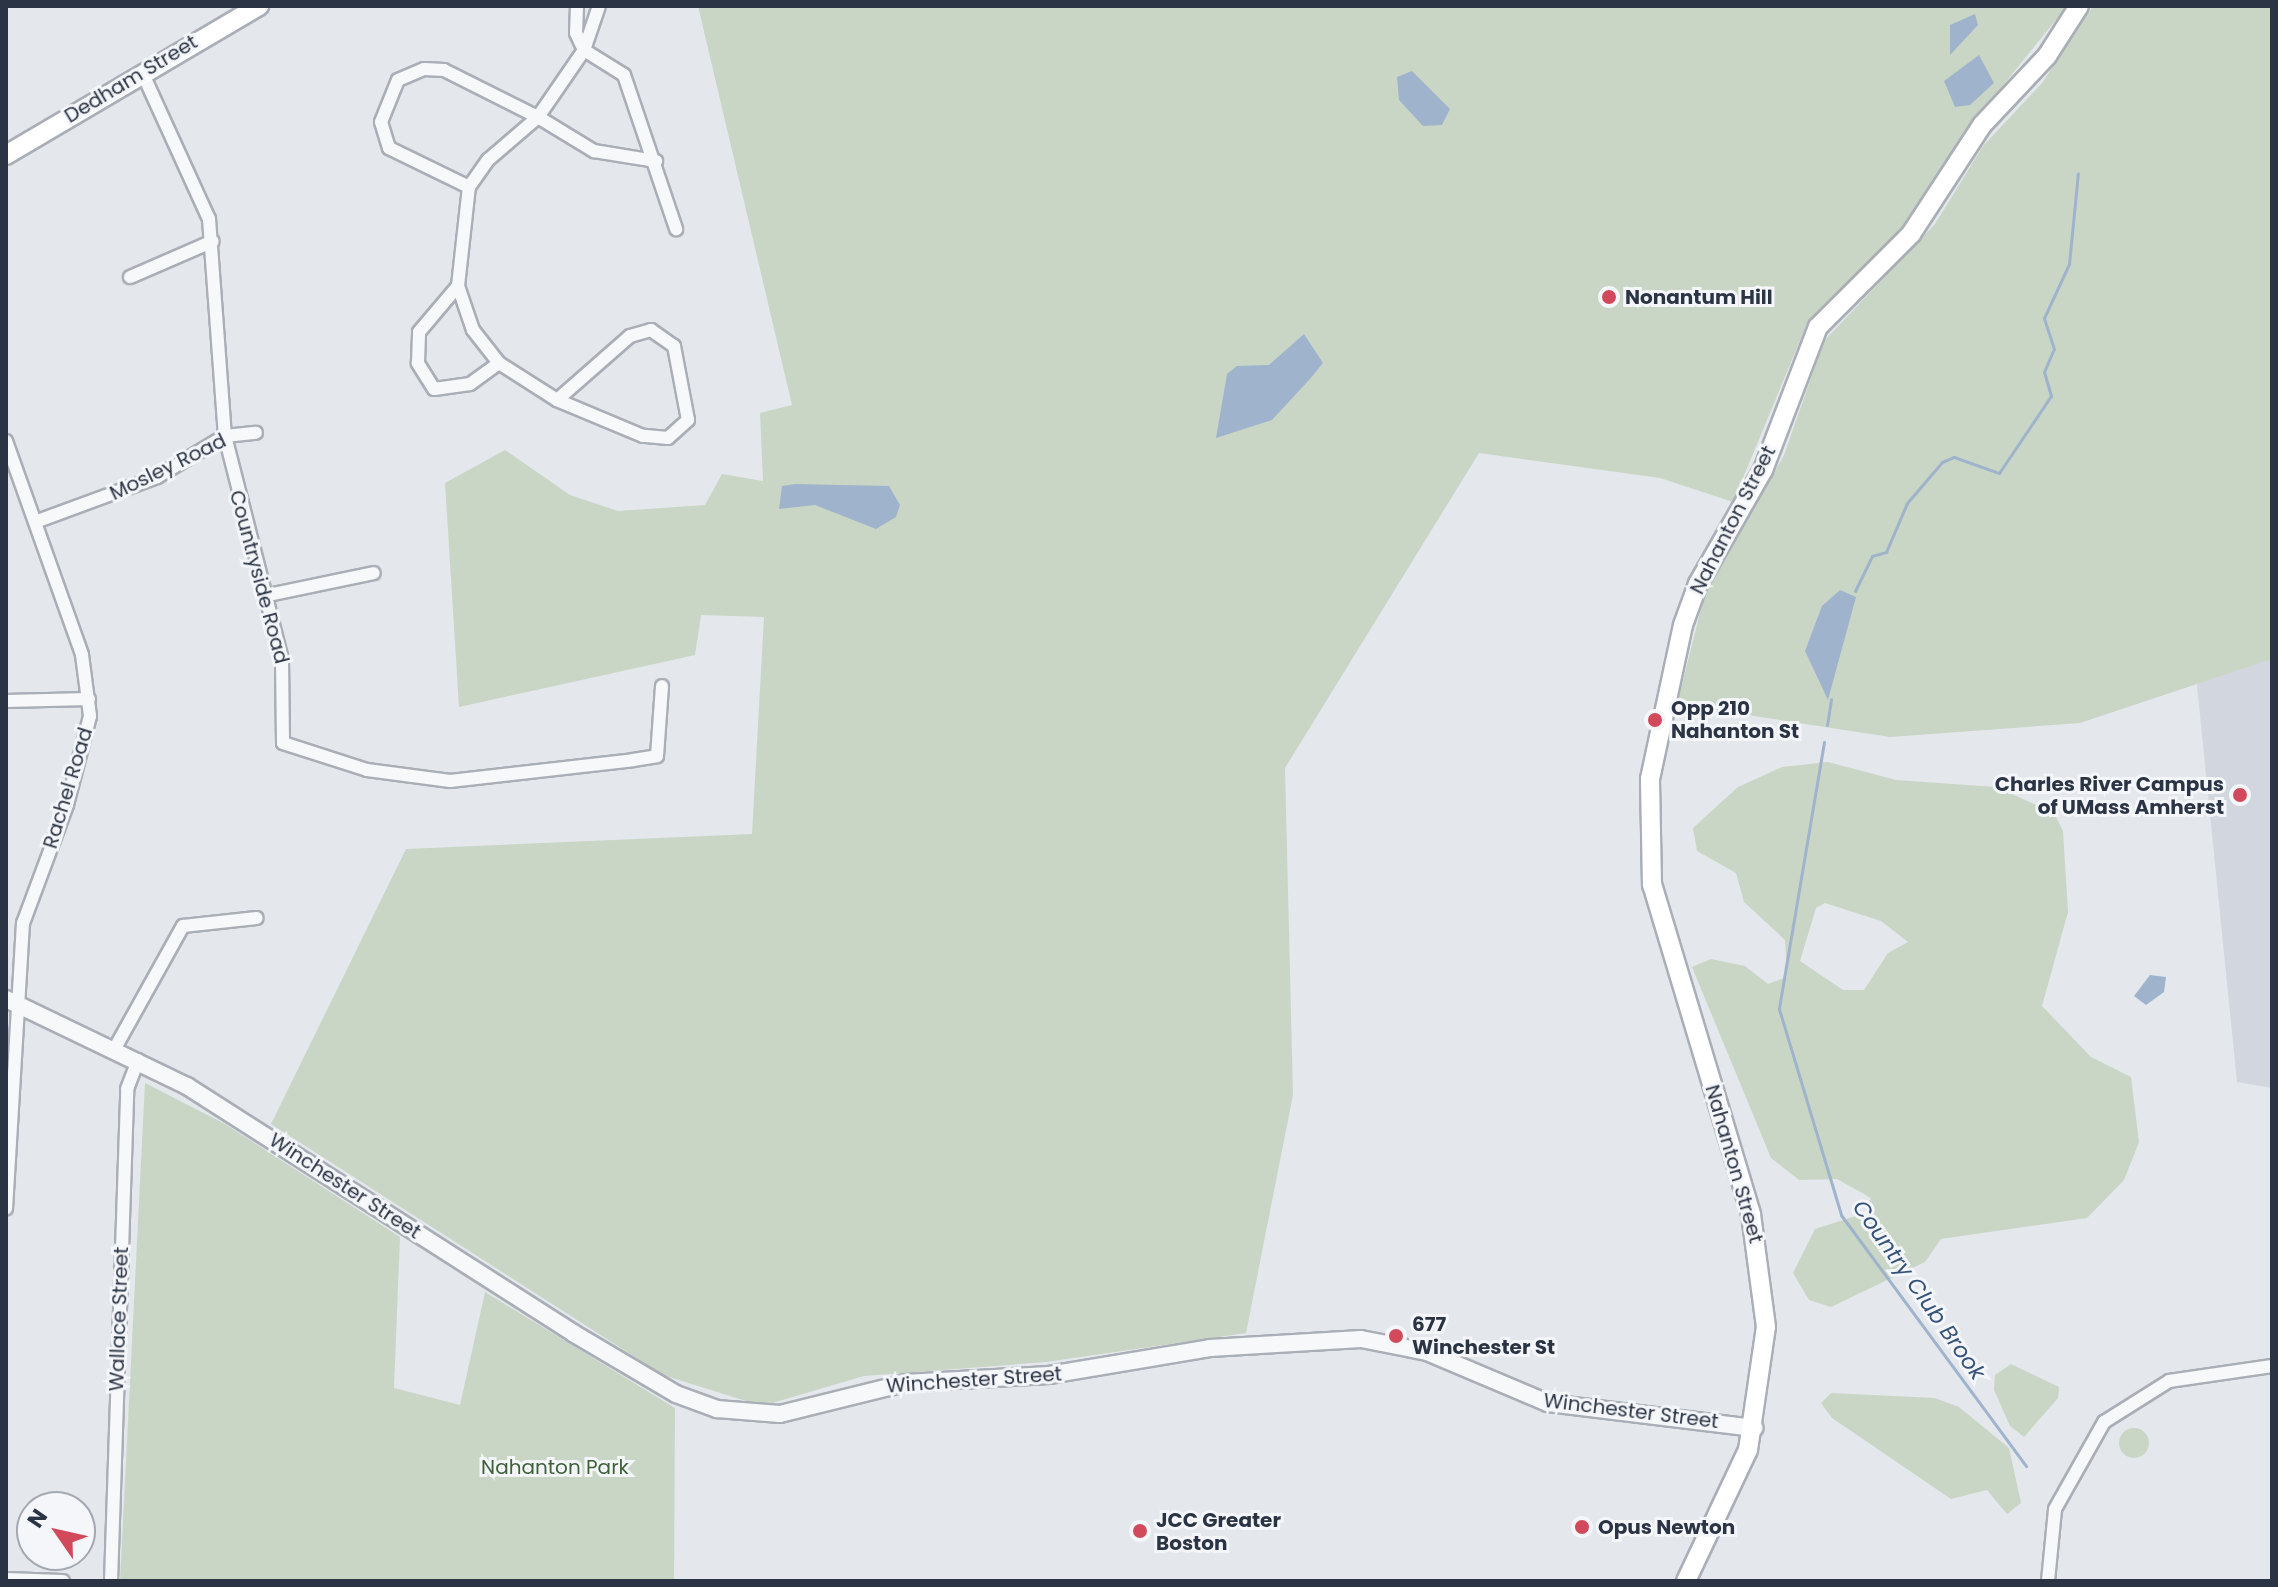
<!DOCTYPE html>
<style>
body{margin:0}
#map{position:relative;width:2278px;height:1587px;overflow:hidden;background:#e4e7ec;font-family:Poppins,sans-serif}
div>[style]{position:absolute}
.built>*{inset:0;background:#d2d6de}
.green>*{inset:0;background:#c9d6c5}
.round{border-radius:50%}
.water>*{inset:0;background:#9fb4cc}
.stream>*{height:3px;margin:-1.5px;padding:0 1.5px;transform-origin:1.5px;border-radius:1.5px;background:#9fb4cc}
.roads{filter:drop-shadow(2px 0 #a9aeb7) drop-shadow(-2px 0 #a9aeb7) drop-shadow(0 2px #a9aeb7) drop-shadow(0 -2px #a9aeb7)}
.minor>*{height:12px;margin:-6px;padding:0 6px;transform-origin:6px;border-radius:6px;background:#f7f8fa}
.tertiary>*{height:16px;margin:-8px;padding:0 8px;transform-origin:8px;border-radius:8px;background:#f7f8fa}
.secondary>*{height:18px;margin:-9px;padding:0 9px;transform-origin:9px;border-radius:9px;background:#fff}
.dots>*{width:22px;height:22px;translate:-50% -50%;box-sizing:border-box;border:4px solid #f4f6f9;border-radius:50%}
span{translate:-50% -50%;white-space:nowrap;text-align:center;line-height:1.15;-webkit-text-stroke:6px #f4f6f9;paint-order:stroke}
.street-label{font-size:20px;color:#2b3445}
.poi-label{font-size:20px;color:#2b3445;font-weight:700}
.left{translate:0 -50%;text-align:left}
.right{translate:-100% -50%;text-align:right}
.park-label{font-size:20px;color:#3f6138}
.water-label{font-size:22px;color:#34527a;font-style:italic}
.frame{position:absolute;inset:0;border:8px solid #2b3445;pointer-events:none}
.north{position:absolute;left:16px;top:1491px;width:80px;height:80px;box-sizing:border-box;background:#f4f6f9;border:2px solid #a4a8b1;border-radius:50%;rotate:304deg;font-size:22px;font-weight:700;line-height:32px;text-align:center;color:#2b3445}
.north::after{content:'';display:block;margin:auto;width:28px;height:36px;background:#d1495b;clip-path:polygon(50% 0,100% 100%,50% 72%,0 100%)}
</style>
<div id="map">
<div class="built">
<i style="clip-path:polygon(2272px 615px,2272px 1088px,2237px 1082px,2197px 685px)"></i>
</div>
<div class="green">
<i style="clip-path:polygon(698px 6px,2067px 6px,1971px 125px,1906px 226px,1806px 326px,1733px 502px,1660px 478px,1479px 453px,1285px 768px,1293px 1095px,1246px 1333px,1046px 1362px,864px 1376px,762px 1406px,663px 1375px,271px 1124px,406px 849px,752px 834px,764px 617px,701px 615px,695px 655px,459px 707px,445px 483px,505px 450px,570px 495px,618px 511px,705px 505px,722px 474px,763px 481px,760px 413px,792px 405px)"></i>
<i style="clip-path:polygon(2093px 6px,2272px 6px,2272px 659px,2080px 723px,1890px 737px,1677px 704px,1704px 597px,1784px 455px,1824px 341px,1935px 224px,1983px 146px,2042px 83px)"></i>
<i style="clip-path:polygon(evenodd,1828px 762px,1896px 780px,1996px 787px,2054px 813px,2063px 831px,2068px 912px,2042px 1006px,2091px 1057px,2131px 1077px,2139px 1142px,2124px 1180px,2087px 1218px,1941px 1239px,1925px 1262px,1831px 1307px,1809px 1300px,1793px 1273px,1815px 1229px,1865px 1213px,1871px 1198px,1837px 1179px,1799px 1180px,1771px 1158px,1692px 967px,1711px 959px,1745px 966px,1768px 984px,1787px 977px,1785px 940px,1744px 902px,1736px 873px,1697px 851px,1693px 828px,1738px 787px,1782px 767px,1828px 762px,1825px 903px,1881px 921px,1908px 942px,1888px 953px,1864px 990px,1843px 990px,1800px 961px,1816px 908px,1825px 903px)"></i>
<i style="clip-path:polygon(145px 1083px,225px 1124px,400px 1237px,394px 1388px,460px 1405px,485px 1292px,675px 1408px,674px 1581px,120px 1581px)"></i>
<i style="clip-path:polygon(2011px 1364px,2059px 1387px,2058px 1398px,2024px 1437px,2010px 1426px,1994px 1390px,1995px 1375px)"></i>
<i style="clip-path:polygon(1831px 1393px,1935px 1398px,1959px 1407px,2009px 1448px,2021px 1503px,2007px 1514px,1987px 1490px,1951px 1499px,1832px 1418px,1821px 1403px)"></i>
<i class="round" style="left:2119px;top:1428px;width:30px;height:30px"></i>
</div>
<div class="water">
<i style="clip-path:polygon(1975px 14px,1978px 25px,1950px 55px,1950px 25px)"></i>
<i style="clip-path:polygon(1979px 55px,1994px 83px,1970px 105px,1955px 107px,1944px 81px)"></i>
<i style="clip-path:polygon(1412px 71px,1450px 109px,1442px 125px,1423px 126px,1399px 100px,1397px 77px)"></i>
<i style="clip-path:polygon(1304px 334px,1323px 363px,1310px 379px,1272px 420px,1216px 438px,1227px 374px,1237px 366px,1269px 365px)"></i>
<i style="clip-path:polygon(795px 484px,889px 486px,900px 505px,896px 517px,876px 529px,815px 505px,779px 509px,782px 486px)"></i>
<i style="clip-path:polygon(1840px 590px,1856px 597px,1828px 700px,1805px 651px,1822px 606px)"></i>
<i style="clip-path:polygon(2150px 975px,2166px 977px,2164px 992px,2146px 1005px,2134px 996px)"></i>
</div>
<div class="stream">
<i style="left:1855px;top:591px;width:39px;rotate:-64deg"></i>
<i style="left:1872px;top:556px;width:15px;rotate:-16deg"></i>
<i style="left:1886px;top:552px;width:53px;rotate:-66.8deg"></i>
<i style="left:1907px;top:503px;width:54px;rotate:-49.5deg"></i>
<i style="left:1942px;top:462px;width:13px;rotate:-23deg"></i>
<i style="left:1954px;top:457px;width:48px;rotate:19.6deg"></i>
<i style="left:1999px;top:473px;width:93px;rotate:-56deg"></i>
<i style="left:2051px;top:396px;width:25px;rotate:-106deg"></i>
<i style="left:2044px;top:372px;width:25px;rotate:-67deg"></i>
<i style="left:2054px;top:349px;width:33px;rotate:-108deg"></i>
<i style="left:2044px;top:318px;width:60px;rotate:-65.2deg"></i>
<i style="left:2069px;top:264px;width:91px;rotate:-84.4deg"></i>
<i style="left:1827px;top:725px;width:26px;rotate:-81deg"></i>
<i style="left:1824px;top:742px;width:271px;rotate:99.6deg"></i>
<i style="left:1779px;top:1009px;width:215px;rotate:73.2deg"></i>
<i style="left:1841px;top:1215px;width:312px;rotate:53.6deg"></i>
</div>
<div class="roads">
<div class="minor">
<i style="left:577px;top:6px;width:27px;rotate:92deg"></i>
<i style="left:576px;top:33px;width:19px;rotate:65deg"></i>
<i style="left:584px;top:50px;width:46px;rotate:-71.2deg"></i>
<i style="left:142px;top:72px;width:162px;rotate:65.5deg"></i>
<i style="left:209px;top:219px;width:218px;rotate:85.8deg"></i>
<i style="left:225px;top:436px;width:231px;rotate:75.7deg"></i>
<i style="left:282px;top:660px;width:83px;rotate:89.3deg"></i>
<i style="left:283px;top:743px;width:88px;rotate:17.8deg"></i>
<i style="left:367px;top:770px;width:84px;rotate:7.5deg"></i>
<i style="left:450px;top:781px;width:184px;rotate:-6.5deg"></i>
<i style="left:633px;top:760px;width:24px;rotate:-9deg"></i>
<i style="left:657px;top:756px;width:70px;rotate:-85.9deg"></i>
<i style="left:469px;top:187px;width:89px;rotate:-154deg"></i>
<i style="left:389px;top:148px;width:27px;rotate:-107deg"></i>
<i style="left:381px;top:122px;width:45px;rotate:-68deg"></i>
<i style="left:398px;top:80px;width:28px;rotate:-23deg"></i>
<i style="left:424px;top:69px;width:20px;rotate:3deg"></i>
<i style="left:444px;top:70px;width:105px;rotate:26.6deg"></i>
<i style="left:538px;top:117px;width:81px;rotate:-55.5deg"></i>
<i style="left:584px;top:50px;width:47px;rotate:32deg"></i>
<i style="left:624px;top:75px;width:163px;rotate:71.3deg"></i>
<i style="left:130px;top:277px;width:90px;rotate:-23.4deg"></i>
<i style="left:458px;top:286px;width:46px;rotate:71.2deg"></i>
<i style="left:473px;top:330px;width:42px;rotate:51.8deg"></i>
<i style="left:499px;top:363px;width:36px;rotate:144deg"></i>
<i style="left:470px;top:384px;width:36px;rotate:172deg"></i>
<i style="left:434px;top:389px;width:31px;rotate:-122deg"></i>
<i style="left:418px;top:363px;width:31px;rotate:-88deg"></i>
<i style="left:419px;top:332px;width:60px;rotate:-49.7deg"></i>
<i style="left:458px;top:286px;width:100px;rotate:-83.7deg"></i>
<i style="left:469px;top:187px;width:33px;rotate:-55deg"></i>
<i style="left:488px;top:160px;width:66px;rotate:-40.7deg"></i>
<i style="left:538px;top:117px;width:66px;rotate:31.3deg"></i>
<i style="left:594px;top:151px;width:63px;rotate:9.2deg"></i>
<i style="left:499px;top:363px;width:69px;rotate:32.5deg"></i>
<i style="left:557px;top:400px;width:97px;rotate:-41.2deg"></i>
<i style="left:630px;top:336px;width:22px;rotate:-16deg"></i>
<i style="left:651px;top:330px;width:28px;rotate:35deg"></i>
<i style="left:674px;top:346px;width:75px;rotate:79.3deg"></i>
<i style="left:688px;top:420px;width:27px;rotate:138deg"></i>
<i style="left:668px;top:438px;width:25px;rotate:-175deg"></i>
<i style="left:643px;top:436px;width:93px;rotate:-157.3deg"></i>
<i style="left:6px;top:441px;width:227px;rotate:70.4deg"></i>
<i style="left:82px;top:655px;width:62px;rotate:82.5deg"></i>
<i style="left:90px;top:716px;width:92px;rotate:104.5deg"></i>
<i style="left:67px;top:805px;width:126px;rotate:110.4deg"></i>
<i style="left:23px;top:923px;width:286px;rotate:93.4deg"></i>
<i style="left:35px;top:522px;width:130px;rotate:-20.2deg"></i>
<i style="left:157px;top:477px;width:79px;rotate:-31.1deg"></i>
<i style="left:225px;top:436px;width:31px;rotate:-6deg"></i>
<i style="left:264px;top:596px;width:112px;rotate:-11.8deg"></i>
<i style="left:6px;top:701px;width:83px;rotate:-1.4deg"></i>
<i style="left:115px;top:1048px;width:140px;rotate:-60.9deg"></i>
<i style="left:183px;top:926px;width:74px;rotate:-6.2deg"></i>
<i style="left:6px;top:1579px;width:57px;rotate:2deg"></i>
<i style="left:111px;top:1581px;width:492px;rotate:-88.1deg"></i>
<i style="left:127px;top:1089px;width:31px;rotate:-69deg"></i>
<i style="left:2048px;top:1581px;width:72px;rotate:-84.4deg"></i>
<i style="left:2055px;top:1509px;width:100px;rotate:-60.6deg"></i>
<i style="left:2104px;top:1422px;width:77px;rotate:-32.2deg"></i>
<i style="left:2169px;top:1381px;width:104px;rotate:-8.3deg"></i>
</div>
<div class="tertiary">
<i style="left:6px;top:999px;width:201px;rotate:25.7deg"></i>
<i style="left:187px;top:1086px;width:458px;rotate:32.6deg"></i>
<i style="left:573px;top:1333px;width:120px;rotate:30.6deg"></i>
<i style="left:676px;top:1394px;width:44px;rotate:20.1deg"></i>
<i style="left:717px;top:1409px;width:63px;rotate:4.5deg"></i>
<i style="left:780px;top:1414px;width:129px;rotate:-13.9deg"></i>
<i style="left:905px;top:1383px;width:144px;rotate:-3.2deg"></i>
<i style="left:1049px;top:1375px;width:163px;rotate:-9.5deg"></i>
<i style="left:1210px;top:1348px;width:151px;rotate:-3.4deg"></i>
<i style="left:1361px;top:1339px;width:67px;rotate:11.1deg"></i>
<i style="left:1427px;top:1352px;width:131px;rotate:22.9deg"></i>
<i style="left:1548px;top:1403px;width:208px;rotate:6.9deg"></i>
</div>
<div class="secondary">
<i style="left:6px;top:155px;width:294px;rotate:-30.5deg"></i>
<i style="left:1686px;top:1581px;width:145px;rotate:-64.7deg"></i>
<i style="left:1748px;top:1450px;width:124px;rotate:-81.7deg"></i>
<i style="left:1766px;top:1327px;width:114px;rotate:-97.6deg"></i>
<i style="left:1751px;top:1214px;width:344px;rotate:-106.7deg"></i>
<i style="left:1652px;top:885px;width:106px;rotate:-91.1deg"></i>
<i style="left:1650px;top:779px;width:157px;rotate:-77.9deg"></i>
<i style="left:1683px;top:625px;width:44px;rotate:-69.9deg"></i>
<i style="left:1698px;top:584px;width:131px;rotate:-60.3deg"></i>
<i style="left:1763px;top:470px;width:153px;rotate:-69deg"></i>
<i style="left:1818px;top:327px;width:132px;rotate:-45deg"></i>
<i style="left:1911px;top:234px;width:130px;rotate:-56.9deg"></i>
<i style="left:1982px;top:125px;width:95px;rotate:-46.7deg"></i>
<i style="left:2047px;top:56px;width:59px;rotate:-57.4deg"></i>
</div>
</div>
<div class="dots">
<i style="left:1609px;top:297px;background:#d1495b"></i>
<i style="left:1655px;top:720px;background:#d1495b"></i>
<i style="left:2240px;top:795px;background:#d1495b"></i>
<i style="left:1396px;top:1336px;background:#d1495b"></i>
<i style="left:1582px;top:1527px;background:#d1495b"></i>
<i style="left:1140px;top:1531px;background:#d1495b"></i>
</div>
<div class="street-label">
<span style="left:131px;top:79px;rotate:-31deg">Dedham Street</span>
<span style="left:168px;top:467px;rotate:-26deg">Mosley Road</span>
<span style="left:1733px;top:520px;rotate:-63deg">Nahanton Street</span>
<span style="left:259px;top:577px;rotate:75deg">Countryside Road</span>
<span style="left:68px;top:788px;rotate:-73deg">Rachel Road</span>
<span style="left:1734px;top:1164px;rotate:74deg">Nahanton Street</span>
<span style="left:345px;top:1186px;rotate:33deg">Winchester Street</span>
<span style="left:119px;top:1319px;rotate:-88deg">Wallace Street</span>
<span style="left:974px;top:1380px;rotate:-4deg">Winchester Street</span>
<span style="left:1631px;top:1411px;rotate:7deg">Winchester Street</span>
</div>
<div class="poi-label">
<span class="left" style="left:1625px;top:297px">Nonantum Hill</span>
<span class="left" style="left:1671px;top:720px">Opp 210<br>Nahanton St</span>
<span class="right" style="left:2224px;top:796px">Charles River Campus<br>of UMass Amherst</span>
<span class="left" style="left:1412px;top:1336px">677<br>Winchester St</span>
<span class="left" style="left:1156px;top:1532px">JCC Greater<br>Boston</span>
<span class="left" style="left:1598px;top:1527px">Opus Newton</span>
</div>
<div class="park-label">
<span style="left:555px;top:1467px">Nahanton Park</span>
</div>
<div class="water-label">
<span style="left:1919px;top:1290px;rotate:55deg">Country Club Brook</span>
</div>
<div class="frame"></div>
<div class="north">N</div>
</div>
